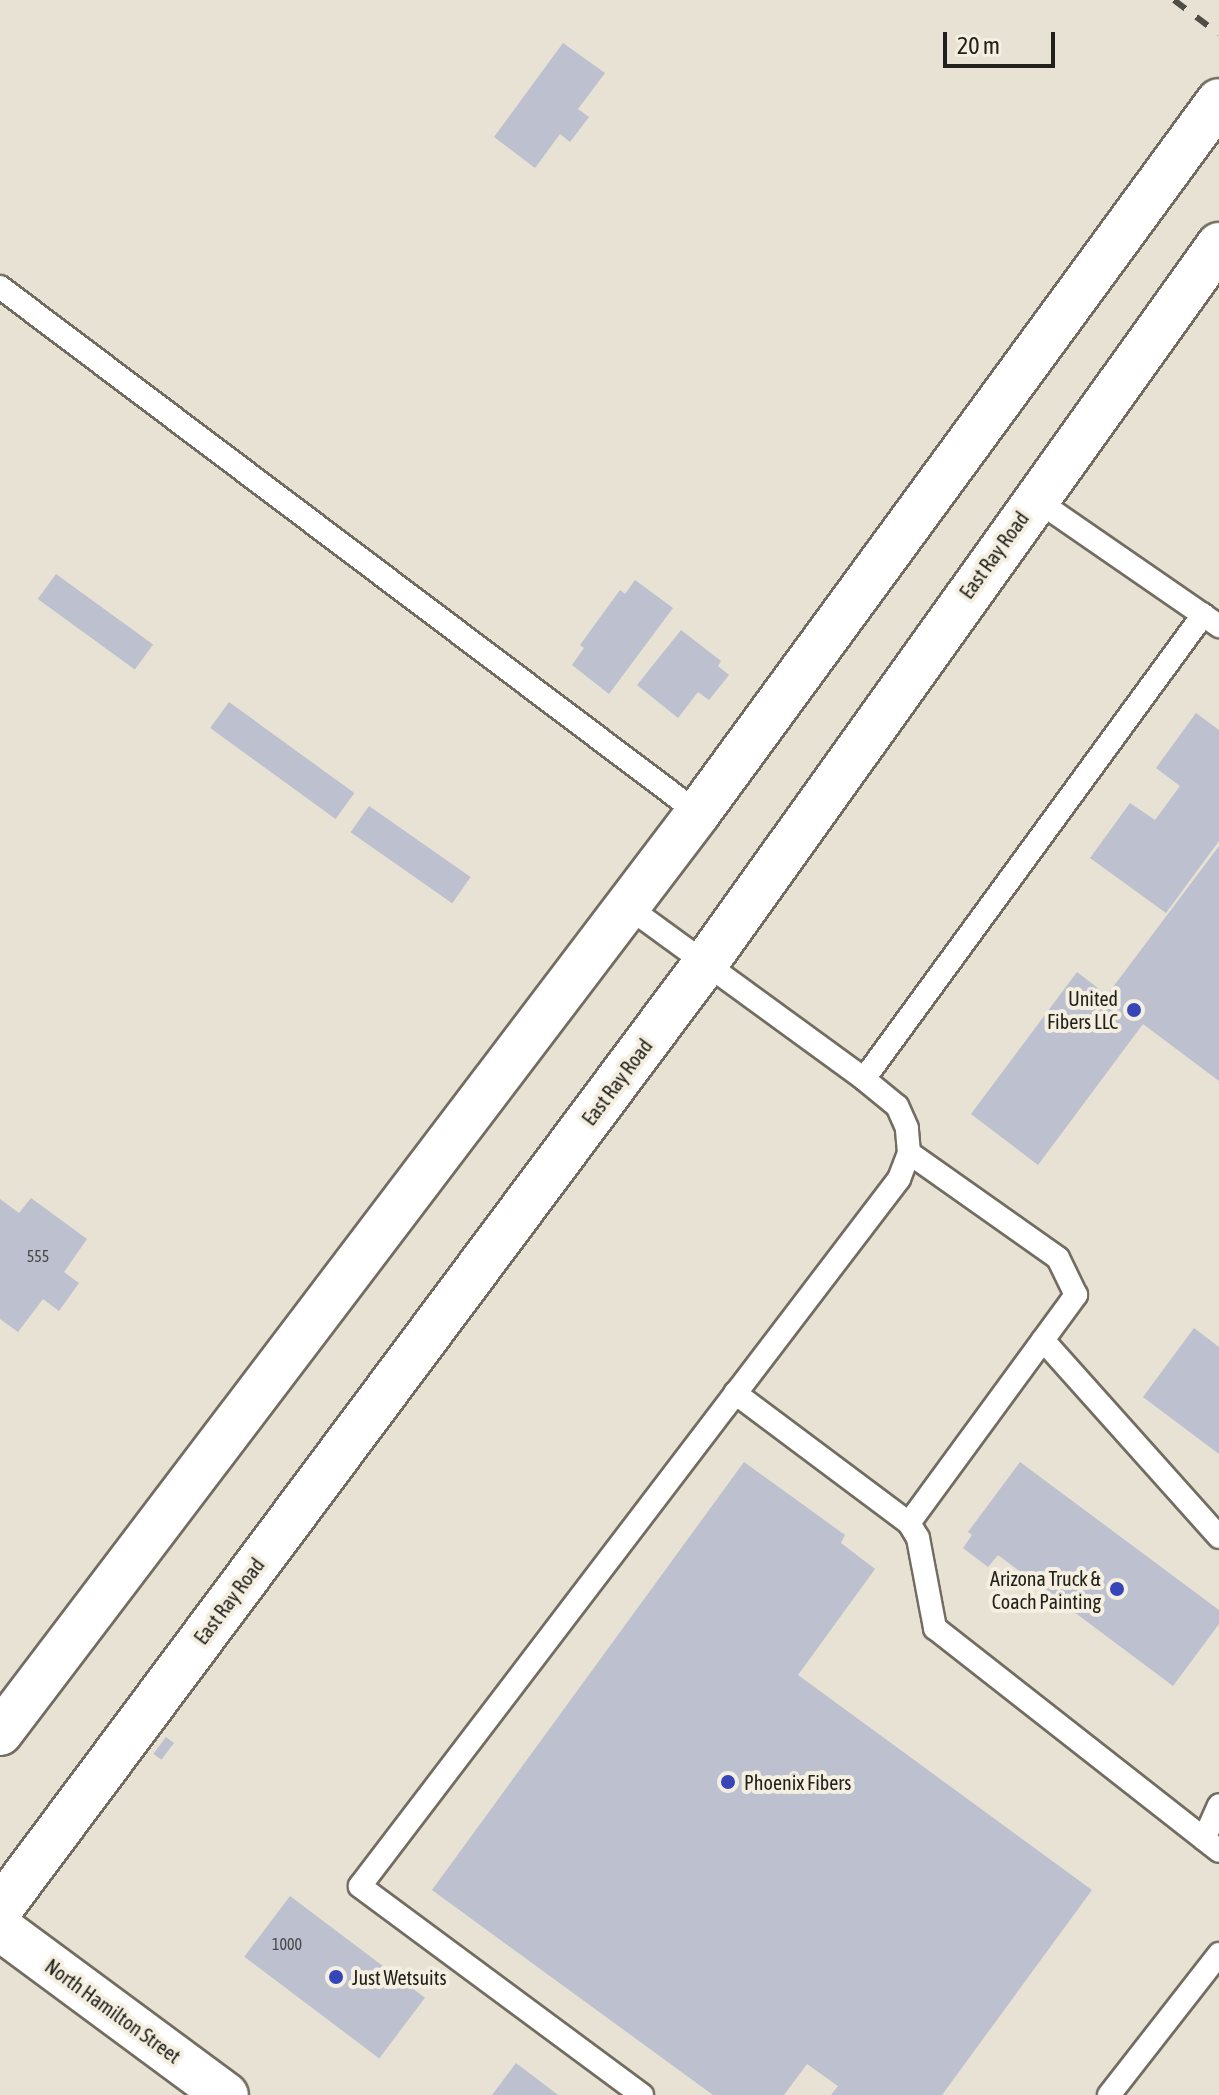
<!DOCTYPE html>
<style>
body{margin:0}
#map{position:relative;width:1219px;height:2095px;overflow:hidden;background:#e7e2d3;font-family:"Asap Condensed",sans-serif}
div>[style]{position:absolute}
.building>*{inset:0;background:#bcc0cf;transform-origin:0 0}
.roads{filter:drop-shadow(2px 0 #726d60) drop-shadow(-2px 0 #726d60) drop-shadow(0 2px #726d60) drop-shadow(0 -2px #726d60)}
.lane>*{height:22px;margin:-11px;padding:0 11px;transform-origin:11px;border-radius:11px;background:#fff}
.secondary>*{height:44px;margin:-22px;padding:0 22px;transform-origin:22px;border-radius:22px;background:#fff}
.primary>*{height:44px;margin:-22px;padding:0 22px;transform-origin:22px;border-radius:22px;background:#fff}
.rail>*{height:6px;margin-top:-3px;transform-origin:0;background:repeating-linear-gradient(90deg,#4f4d45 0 14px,transparent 0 28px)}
.dots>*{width:22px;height:22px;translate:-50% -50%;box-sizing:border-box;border:4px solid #f4efe0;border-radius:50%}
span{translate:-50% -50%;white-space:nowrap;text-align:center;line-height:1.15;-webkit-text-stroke:8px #f4efe0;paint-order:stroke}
.number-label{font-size:16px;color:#484847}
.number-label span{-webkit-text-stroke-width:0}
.street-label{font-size:20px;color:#22201a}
.poi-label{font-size:20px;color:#22201a}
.right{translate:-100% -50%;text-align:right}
.left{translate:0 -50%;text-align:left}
.scale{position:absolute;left:943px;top:32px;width:112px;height:36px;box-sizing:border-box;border:4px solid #22201a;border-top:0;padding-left:10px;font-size:24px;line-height:28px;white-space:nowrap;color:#22201a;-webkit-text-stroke:6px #f4efe0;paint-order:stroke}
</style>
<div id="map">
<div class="building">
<i style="clip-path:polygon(563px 43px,605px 73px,578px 109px,589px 117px,570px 142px,560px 134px,535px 168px,494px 137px)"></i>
<i style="left:56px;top:574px;width:120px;height:31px;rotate:36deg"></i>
<i style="clip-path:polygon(635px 580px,673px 608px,609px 694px,572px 665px,584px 648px,580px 645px,620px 590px,625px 594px)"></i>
<i style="clip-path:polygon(681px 630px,721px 661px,718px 666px,729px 675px,709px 700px,698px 692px,678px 718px,637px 685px)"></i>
<i style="left:229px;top:702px;width:155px;height:32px;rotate:36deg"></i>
<i style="clip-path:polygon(1196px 713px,1219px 730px,1219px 841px,1166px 913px,1090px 858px,1130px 803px,1155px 820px,1180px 786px,1156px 768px)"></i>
<i style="left:369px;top:806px;width:124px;height:32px;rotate:35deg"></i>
<i style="clip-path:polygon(1219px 846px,1219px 1081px,1143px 1024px,1038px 1165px,971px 1114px,1077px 972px,1107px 995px)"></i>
<i style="clip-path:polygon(31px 1198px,87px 1239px,64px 1272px,79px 1283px,59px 1311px,43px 1299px,18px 1332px,0 1319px,0 1199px,19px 1213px)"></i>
<i style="clip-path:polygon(1194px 1328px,1219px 1347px,1219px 1454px,1143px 1397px)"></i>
<i style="clip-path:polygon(744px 1462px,845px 1535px,841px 1543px,875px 1569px,798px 1675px,1092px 1890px,942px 2095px,831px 2095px,838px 2086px,807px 2064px,784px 2095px,713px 2095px,432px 1890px)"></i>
<i style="clip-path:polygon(1020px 1462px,1219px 1610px,1219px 1624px,1173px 1686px,998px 1555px,988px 1567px,963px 1548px,972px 1535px,968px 1532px)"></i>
<i style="left:166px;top:1737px;width:10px;height:21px;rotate:37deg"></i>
<i style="left:290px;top:1896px;width:169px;height:76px;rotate:37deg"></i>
<i style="clip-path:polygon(516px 2063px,558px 2095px,492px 2095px)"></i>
</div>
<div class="roads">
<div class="lane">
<i style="left:0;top:287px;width:874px;rotate:37deg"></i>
<i style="left:1035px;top:499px;width:224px;rotate:34.6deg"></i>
<i style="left:627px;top:906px;width:293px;rotate:36.1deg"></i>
<i style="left:864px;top:1079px;width:575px;rotate:-53.85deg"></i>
<i style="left:1043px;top:1340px;width:264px;rotate:48.2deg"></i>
<i style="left:735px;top:1393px;width:217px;rotate:36.8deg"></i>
<i style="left:909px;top:1523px;width:17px;rotate:59deg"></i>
<i style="left:918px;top:1538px;width:92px;rotate:79.3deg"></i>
<i style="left:935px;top:1628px;width:361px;rotate:38.1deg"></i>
<i style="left:909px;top:1523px;width:283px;rotate:-53.8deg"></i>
<i style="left:1076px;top:1295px;width:41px;rotate:-115.9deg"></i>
<i style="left:1058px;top:1258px;width:182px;rotate:-144.8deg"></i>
<i style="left:1204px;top:1839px;width:37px;rotate:-66deg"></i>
<i style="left:642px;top:2095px;width:351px;rotate:-143.5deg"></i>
<i style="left:360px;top:1886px;width:889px;rotate:-52.68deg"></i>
<i style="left:899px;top:1179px;width:28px;rotate:-69deg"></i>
<i style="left:909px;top:1153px;width:25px;rotate:-95deg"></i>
<i style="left:907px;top:1128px;width:24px;rotate:-114deg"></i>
<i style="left:897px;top:1106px;width:43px;rotate:-140.7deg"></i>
<i style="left:1109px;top:2095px;width:179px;rotate:-52deg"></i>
</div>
<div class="secondary">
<i style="left:0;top:1928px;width:281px;rotate:36.5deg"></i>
</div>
<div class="primary">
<i style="left:0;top:1733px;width:1155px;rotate:-52.81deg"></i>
<i style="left:698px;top:813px;width:882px;rotate:-53.81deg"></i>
<i style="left:0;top:1909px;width:1179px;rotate:-53.28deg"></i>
<i style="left:705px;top:964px;width:884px;rotate:-54.44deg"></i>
</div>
</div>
<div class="rail">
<i style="left:1174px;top:0;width:56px;rotate:37.1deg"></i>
</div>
<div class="dots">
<i style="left:1134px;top:1010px;background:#3645b8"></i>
<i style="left:1117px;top:1589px;background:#3645b8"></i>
<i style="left:728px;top:1782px;background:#3645b8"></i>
<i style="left:336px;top:1977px;background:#3645b8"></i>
</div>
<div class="number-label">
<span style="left:38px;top:1256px">555</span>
<span style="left:287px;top:1944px">1000</span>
</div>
<div class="street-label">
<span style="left:994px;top:555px;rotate:-54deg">East Ray Road</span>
<span style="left:617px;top:1082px;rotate:-53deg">East Ray Road</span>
<span style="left:229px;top:1601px;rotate:-53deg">East Ray Road</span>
<span style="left:113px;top:2011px;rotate:36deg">North Hamilton Street</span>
</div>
<div class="poi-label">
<span class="right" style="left:1118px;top:1010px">United<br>Fibers LLC</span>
<span class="right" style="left:1101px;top:1590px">Arizona Truck &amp;<br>Coach Painting</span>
<span class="left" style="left:744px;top:1782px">Phoenix Fibers</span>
<span class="left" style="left:352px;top:1977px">Just Wetsuits</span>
</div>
<div class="scale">20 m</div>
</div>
